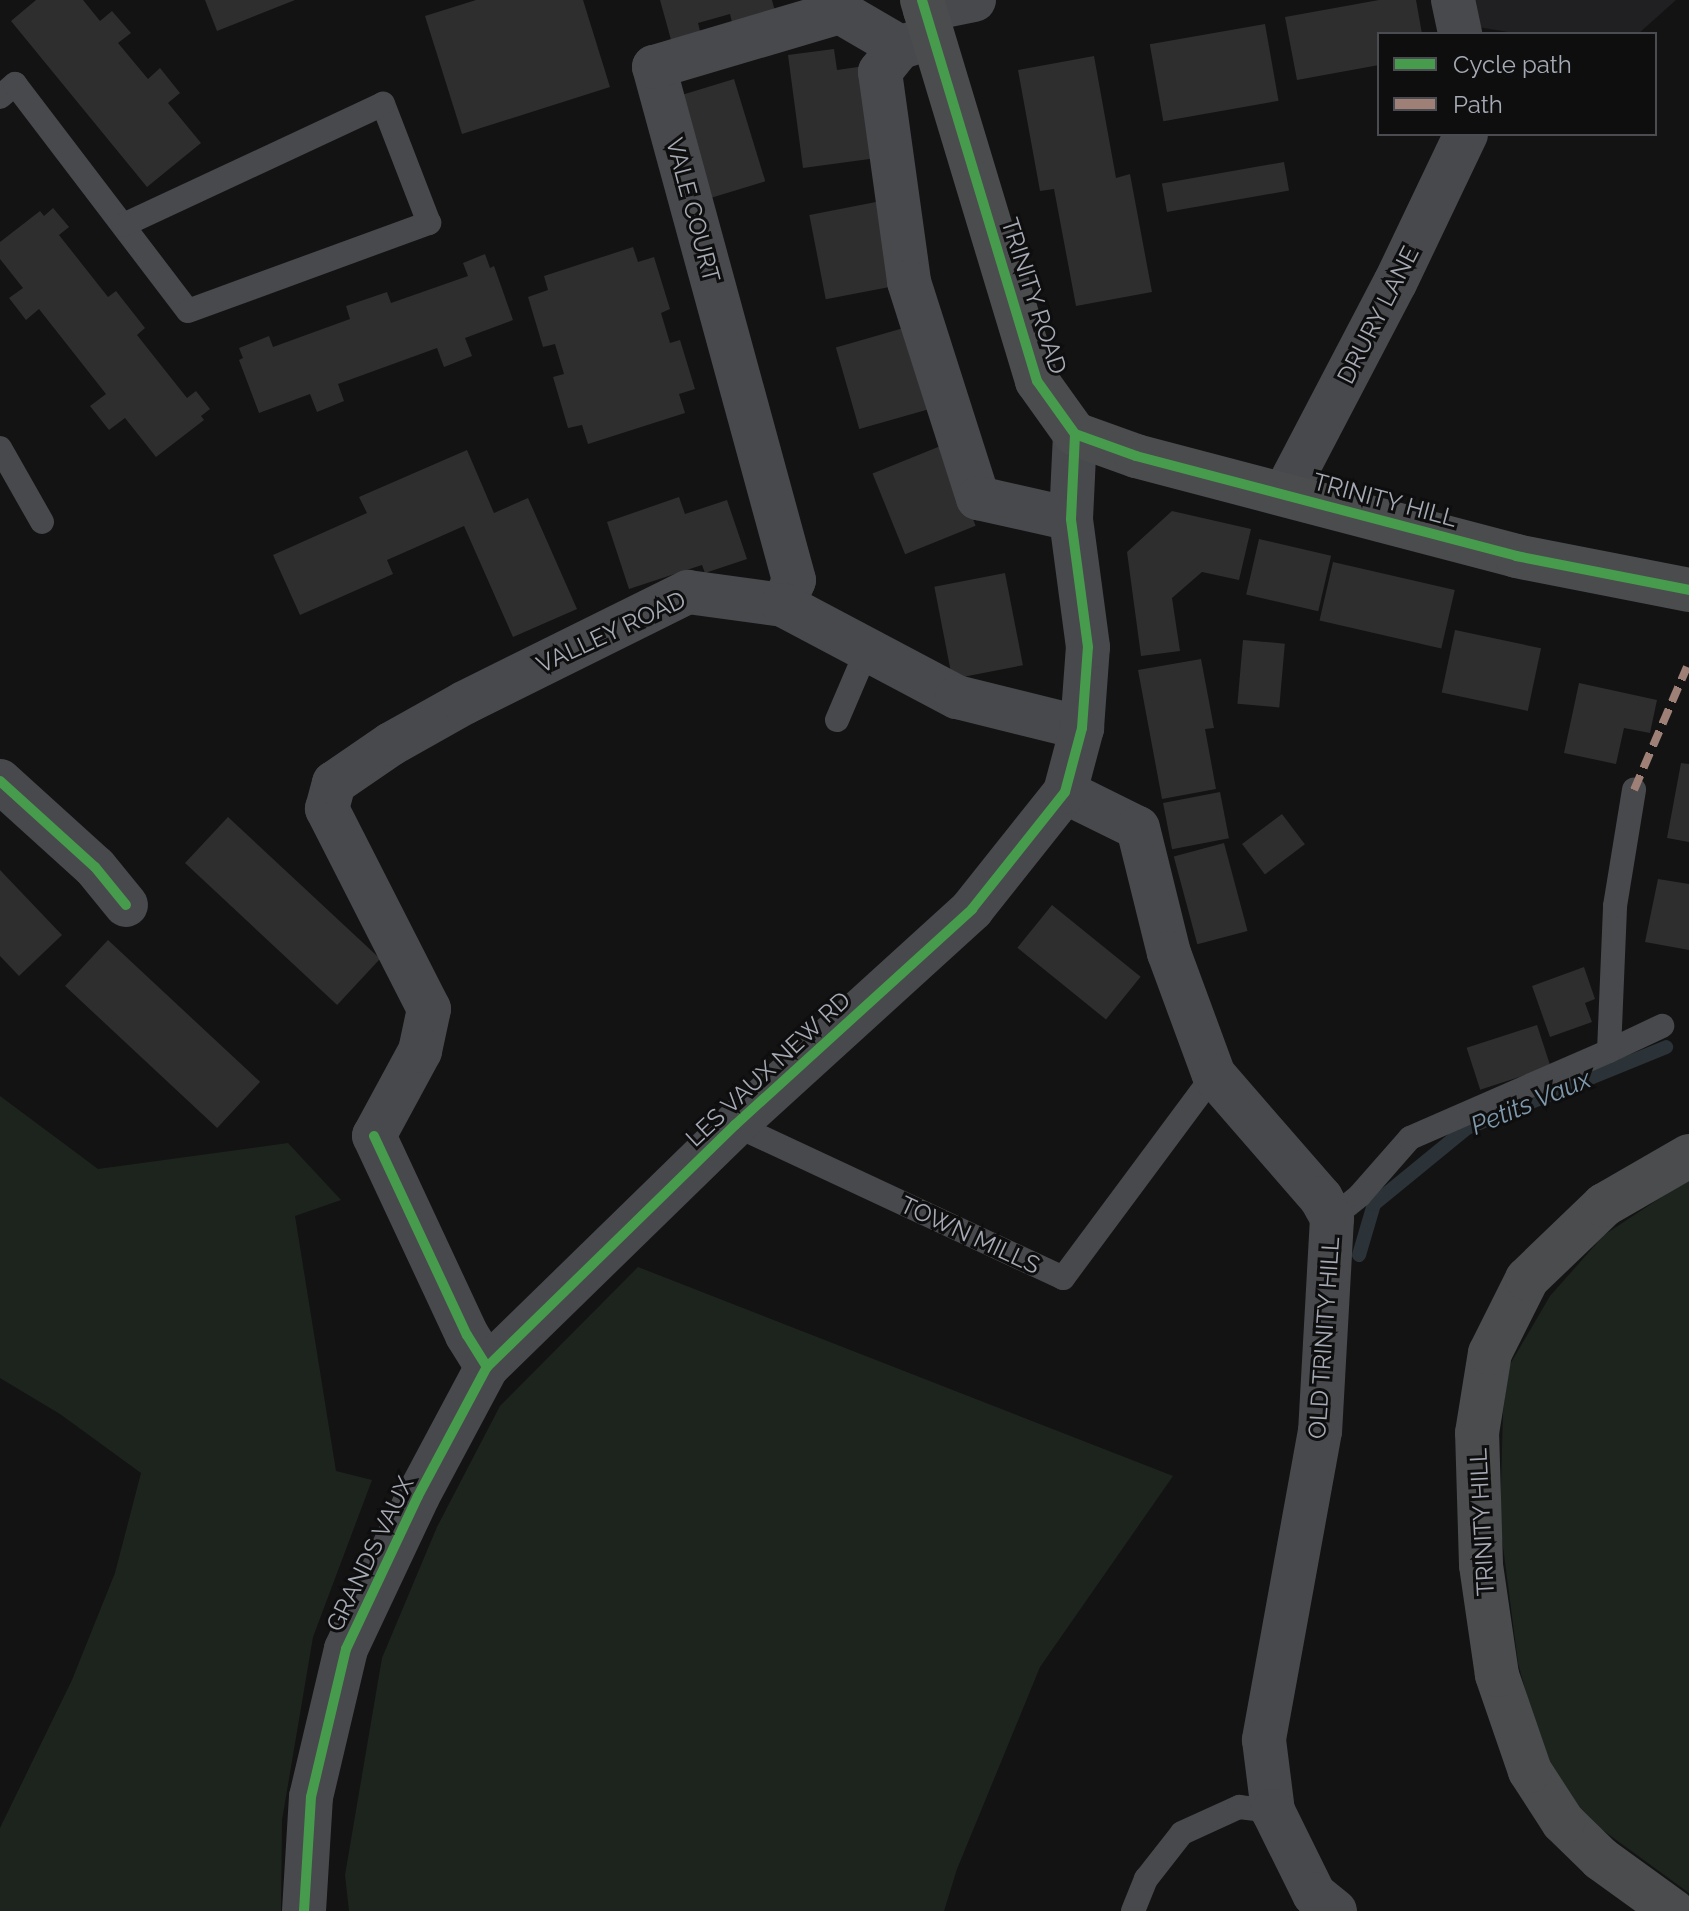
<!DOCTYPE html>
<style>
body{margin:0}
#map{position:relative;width:1689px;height:1911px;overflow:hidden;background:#131314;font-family:Raleway,sans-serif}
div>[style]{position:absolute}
.built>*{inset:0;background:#202022}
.green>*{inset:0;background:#1d241e}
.stream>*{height:14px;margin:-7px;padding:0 7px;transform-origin:7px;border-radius:7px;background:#2b3338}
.building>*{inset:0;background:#2e2e2f;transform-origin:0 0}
.lane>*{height:24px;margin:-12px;padding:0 12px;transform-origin:12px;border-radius:12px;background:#48494c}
.street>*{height:44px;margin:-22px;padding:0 22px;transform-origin:22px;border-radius:22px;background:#48494c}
.primary>*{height:44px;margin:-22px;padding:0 22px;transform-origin:22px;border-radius:22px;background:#4a4c4e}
.quiet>*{height:8px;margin-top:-4px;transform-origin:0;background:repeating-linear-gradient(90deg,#9e8076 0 16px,transparent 0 24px)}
.cycleway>*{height:10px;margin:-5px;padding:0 5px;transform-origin:5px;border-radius:5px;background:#469c4c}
span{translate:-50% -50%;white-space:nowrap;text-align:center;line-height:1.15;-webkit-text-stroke:6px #0e0e0f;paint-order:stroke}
.street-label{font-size:24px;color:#a5aab4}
.water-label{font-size:26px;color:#7f99ad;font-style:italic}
.legend{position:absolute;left:1377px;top:32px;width:280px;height:104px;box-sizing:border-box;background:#0e0e0f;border:2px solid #4a4c51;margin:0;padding:10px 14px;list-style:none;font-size:24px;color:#a5aab4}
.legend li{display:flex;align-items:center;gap:16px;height:40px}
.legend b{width:40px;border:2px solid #4a4c51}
</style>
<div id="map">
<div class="built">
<i style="clip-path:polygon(1468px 0,1676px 0,1638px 34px,1520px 34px,1472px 26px)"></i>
</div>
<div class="green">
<i style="clip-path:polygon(0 1096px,98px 1169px,288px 1143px,341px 1200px,295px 1216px,336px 1471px,372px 1480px,313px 1637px,282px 1820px,281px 1911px,0 1911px,0 1828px,72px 1680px,115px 1573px,141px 1473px,60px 1414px,0 1378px)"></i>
<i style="clip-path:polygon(1689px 1179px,1689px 1893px,1582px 1815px,1540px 1744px,1518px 1663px,1500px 1523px,1503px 1412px,1509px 1366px,1550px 1296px,1604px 1235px)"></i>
<i style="clip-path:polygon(638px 1267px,1173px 1476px,1040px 1667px,957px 1869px,944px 1911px,349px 1911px,345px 1875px,382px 1658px,437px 1527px,500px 1406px)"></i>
</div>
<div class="stream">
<i style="left:1359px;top:1255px;width:53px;rotate:-73.6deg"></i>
<i style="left:1374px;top:1204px;width:120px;rotate:-39.3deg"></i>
<i style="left:1467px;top:1128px;width:215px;rotate:-22.1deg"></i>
</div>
<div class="building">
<i style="clip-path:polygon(36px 0,83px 0,100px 21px,112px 11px,131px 33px,118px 43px,148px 79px,160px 68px,180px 93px,168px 103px,201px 143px,147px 187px,11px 21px)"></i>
<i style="clip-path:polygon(205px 0,295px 0,217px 31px)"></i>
<i style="clip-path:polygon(476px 0,583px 0,610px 87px,462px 134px,425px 16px)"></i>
<i style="clip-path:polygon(660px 0,772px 0,777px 19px,734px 31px,730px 14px,698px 23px,702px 39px,673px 47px)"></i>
<i style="clip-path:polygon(1379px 0,1416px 0,1422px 34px,1379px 34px,1379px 65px,1297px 80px,1285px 17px)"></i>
<i style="left:1265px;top:24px;width:78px;height:117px;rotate:80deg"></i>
<i style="clip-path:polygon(834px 49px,837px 70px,865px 66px,877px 158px,803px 168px,788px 55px)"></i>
<i style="clip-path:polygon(1094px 56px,1116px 178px,1130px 174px,1152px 292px,1076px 306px,1054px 189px,1040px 191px,1018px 70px)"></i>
<i style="left:734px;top:79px;width:107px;height:71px;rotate:73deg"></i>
<i style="left:1284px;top:162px;width:29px;height:124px;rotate:80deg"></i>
<i style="left:881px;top:201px;width:86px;height:73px;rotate:79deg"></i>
<i style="clip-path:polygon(53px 208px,69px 227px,59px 235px,108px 297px,116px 291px,145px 328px,137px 335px,187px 398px,196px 391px,210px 409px,201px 416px,204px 420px,156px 457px,125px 418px,109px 430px,90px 406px,106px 394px,39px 309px,26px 320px,9px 298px,23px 288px,0 259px,0 242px,40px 211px,44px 216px)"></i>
<i style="clip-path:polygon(633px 247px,638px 262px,654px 257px,670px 309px,661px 313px,670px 343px,680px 340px,695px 389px,679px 394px,685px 413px,588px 444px,582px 425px,568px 428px,553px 377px,564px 374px,555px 344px,543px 347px,528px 297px,548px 290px,544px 276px)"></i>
<i style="clip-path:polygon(485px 254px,490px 268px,494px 266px,513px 320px,465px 338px,472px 356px,444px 367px,437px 348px,338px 384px,344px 401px,317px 412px,310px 394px,259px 413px,239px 360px,243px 358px,239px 348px,269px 336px,273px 347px,350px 319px,346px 306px,387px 292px,391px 303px,468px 276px,463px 263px)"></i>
<i style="left:907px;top:327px;width:85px;height:74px;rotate:74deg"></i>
<i style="left:943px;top:445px;width:87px;height:76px;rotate:68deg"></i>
<i style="clip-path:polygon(467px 450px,494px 513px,528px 498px,577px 609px,513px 637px,464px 526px,387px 560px,393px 574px,300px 615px,273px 555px,367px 513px,359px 497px)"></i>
<i style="clip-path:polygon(679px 497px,685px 514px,727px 500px,747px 559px,705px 573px,702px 565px,629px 589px,607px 522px)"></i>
<i style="clip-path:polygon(1172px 511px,1251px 529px,1239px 580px,1202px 572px,1172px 598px,1180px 651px,1141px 656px,1127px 552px)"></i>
<i style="left:1259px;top:539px;width:74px;height:57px;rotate:13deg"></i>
<i style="left:1333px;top:562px;width:125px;height:60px;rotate:13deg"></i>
<i style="left:1005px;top:573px;width:94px;height:72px;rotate:79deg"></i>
<i style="left:1455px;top:630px;width:88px;height:64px;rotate:12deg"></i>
<i style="left:1243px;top:640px;width:42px;height:64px;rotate:5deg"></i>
<i style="clip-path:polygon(1201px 659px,1214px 728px,1205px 729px,1216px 789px,1162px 799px,1138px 670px)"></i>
<i style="clip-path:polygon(1579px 683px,1657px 700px,1650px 733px,1624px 728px,1616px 764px,1564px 753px)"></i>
<i style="clip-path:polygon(1681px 763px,1689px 764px,1689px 842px,1667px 838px)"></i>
<i style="left:1220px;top:792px;width:47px;height:58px;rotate:79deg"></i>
<i style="left:1282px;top:814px;width:38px;height:50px;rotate:53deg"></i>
<i style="left:228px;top:817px;width:208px;height:63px;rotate:43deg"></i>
<i style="left:1224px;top:843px;width:91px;height:52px;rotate:75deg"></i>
<i style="clip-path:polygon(0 870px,62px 935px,19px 976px,0 956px)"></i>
<i style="clip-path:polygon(1658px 879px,1689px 884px,1689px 950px,1645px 942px)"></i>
<i style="left:1052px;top:905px;width:114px;height:55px;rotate:39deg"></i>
<i style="left:108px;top:940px;width:208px;height:63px;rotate:43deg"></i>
<i style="clip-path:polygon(1584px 967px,1595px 999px,1585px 1003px,1592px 1022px,1550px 1037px,1532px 986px)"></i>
<i style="left:1537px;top:1025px;width:44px;height:74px;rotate:72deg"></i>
</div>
<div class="lane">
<i style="left:0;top:97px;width:20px;rotate:-41deg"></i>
<i style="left:15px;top:84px;width:285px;rotate:52.7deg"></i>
<i style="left:188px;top:311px;width:257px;rotate:-20.1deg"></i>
<i style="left:429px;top:223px;width:128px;rotate:-111.1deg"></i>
<i style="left:383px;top:104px;width:286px;rotate:155deg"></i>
<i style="left:0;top:448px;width:85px;rotate:60.4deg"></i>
<i style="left:837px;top:720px;width:74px;rotate:-66.9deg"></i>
<i style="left:1609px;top:1051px;width:59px;rotate:-25.3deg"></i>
<i style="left:735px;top:1125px;width:362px;rotate:25deg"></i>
<i style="left:1063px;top:1278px;width:253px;rotate:-53.4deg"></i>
<i style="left:1332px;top:1218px;width:36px;rotate:-39deg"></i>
<i style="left:1360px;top:1195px;width:76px;rotate:-48.7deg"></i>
<i style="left:1410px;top:1138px;width:217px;rotate:-23.6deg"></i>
<i style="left:1609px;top:1051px;width:145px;rotate:-87.6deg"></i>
<i style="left:1615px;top:906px;width:118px;rotate:-80.7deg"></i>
<i style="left:1133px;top:1911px;width:35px;rotate:-68deg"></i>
<i style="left:1146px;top:1879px;width:58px;rotate:-52deg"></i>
<i style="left:1182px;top:1833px;width:63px;rotate:-24.5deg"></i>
<i style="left:1239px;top:1807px;width:34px;rotate:7deg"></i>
</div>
<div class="street">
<i style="left:1453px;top:0;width:35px;rotate:78deg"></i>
<i style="left:925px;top:10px;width:50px;rotate:-11.5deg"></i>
<i style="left:927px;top:39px;width:28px;rotate:163deg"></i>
<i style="left:900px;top:47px;width:32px;rotate:129deg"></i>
<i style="left:880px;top:72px;width:212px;rotate:82.1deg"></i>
<i style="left:909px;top:282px;width:227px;rotate:72.3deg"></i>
<i style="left:978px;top:498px;width:95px;rotate:12.7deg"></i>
<i style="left:1285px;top:493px;width:237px;rotate:-62.4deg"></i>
<i style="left:1395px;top:283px;width:165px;rotate:-64.5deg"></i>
<i style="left:783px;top:605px;width:27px;rotate:-66deg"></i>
<i style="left:794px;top:580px;width:532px;rotate:-105.26deg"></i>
<i style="left:654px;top:67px;width:194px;rotate:-16.5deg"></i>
<i style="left:840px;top:12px;width:69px;rotate:30.3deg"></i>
<i style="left:0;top:781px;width:128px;rotate:42.2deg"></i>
<i style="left:95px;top:867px;width:49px;rotate:50.8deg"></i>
<i style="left:1065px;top:792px;width:81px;rotate:26.3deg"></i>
<i style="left:1138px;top:828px;width:129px;rotate:76.1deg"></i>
<i style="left:1169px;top:953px;width:130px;rotate:69.8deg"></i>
<i style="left:1214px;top:1075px;width:163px;rotate:49deg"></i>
<i style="left:1321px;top:1198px;width:23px;rotate:61deg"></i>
<i style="left:1332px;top:1218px;width:213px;rotate:93.2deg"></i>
<i style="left:1320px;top:1431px;width:314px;rotate:100.3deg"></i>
<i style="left:1264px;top:1740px;width:72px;rotate:82.8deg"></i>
<i style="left:1273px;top:1811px;width:93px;rotate:63.7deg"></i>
<i style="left:1314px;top:1894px;width:27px;rotate:39deg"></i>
<i style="left:487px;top:1367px;width:38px;rotate:-122deg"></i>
<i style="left:467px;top:1335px;width:220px;rotate:-115deg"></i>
<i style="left:374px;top:1136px;width:97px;rotate:-61.6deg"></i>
<i style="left:420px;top:1051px;width:43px;rotate:-77.9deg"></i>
<i style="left:429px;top:1009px;width:225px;rotate:-117deg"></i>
<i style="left:327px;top:809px;width:27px;rotate:-75deg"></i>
<i style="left:334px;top:783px;width:69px;rotate:-34.4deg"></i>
<i style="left:391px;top:744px;width:84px;rotate:-29.3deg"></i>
<i style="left:464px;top:703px;width:250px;rotate:-26.4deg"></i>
<i style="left:688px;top:592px;width:96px;rotate:7.8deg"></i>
<i style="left:783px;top:605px;width:197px;rotate:27.9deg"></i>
<i style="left:957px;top:697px;width:129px;rotate:13.9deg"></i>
<i style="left:304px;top:1911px;width:114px;rotate:-86.5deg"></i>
<i style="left:311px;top:1797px;width:152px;rotate:-76.7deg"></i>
<i style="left:346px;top:1649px;width:169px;rotate:-64.8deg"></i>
<i style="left:418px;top:1496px;width:146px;rotate:-61.9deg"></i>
<i style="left:487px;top:1367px;width:347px;rotate:-44.3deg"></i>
<i style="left:735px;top:1125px;width:321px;rotate:-42.3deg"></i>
<i style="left:972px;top:909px;width:149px;rotate:-51.5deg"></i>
<i style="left:1065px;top:792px;width:66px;rotate:-75.1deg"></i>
<i style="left:1082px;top:728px;width:81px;rotate:-85.8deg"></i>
<i style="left:1088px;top:647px;width:129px;rotate:-97.6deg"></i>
<i style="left:1071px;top:519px;width:85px;rotate:-87.3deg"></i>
</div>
<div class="primary">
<i style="left:922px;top:0;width:398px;rotate:73.2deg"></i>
<i style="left:1037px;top:381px;width:65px;rotate:54.4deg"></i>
<i style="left:1075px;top:434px;width:65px;rotate:19.8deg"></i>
<i style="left:1136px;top:456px;width:393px;rotate:14.7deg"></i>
<i style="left:1516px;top:556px;width:176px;rotate:11.1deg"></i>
<i style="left:1673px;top:1911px;width:89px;rotate:-144.2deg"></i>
<i style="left:1601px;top:1859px;width:53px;rotate:-135.8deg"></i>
<i style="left:1563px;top:1822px;width:61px;rotate:-122.9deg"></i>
<i style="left:1530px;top:1771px;width:102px;rotate:-109deg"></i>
<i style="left:1497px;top:1675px;width:111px;rotate:-98.3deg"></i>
<i style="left:1481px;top:1565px;width:132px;rotate:-91.7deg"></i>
<i style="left:1477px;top:1433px;width:81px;rotate:-80.8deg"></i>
<i style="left:1490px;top:1353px;width:83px;rotate:-63.4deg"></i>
<i style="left:1527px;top:1279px;width:107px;rotate:-43.9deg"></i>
<i style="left:1604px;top:1205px;width:98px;rotate:-30deg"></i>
</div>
<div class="quiet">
<i style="left:1634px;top:790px;width:134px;rotate:-66.7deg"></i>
</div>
<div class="cycleway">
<i style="left:1075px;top:434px;width:65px;rotate:19.8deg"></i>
<i style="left:1136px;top:456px;width:393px;rotate:14.7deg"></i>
<i style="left:1516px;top:556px;width:176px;rotate:11.1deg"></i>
<i style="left:0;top:781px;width:128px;rotate:42.2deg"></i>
<i style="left:95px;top:867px;width:49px;rotate:50.8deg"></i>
<i style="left:374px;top:1136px;width:220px;rotate:65deg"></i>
<i style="left:467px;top:1335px;width:38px;rotate:58deg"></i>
<i style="left:304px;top:1911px;width:114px;rotate:-86.5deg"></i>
<i style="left:311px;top:1797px;width:152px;rotate:-76.7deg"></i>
<i style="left:346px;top:1649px;width:169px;rotate:-64.8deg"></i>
<i style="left:418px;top:1496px;width:146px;rotate:-61.9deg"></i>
<i style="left:487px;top:1367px;width:347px;rotate:-44.3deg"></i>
<i style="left:735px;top:1125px;width:321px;rotate:-42.3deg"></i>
<i style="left:972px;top:909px;width:149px;rotate:-51.5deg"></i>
<i style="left:1065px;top:792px;width:66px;rotate:-75.1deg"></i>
<i style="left:1082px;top:728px;width:81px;rotate:-85.8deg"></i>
<i style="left:1088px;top:647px;width:129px;rotate:-97.6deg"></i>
<i style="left:1071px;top:519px;width:85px;rotate:-87.3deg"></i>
<i style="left:1075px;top:434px;width:65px;rotate:-125.6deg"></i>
<i style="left:1037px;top:381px;width:398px;rotate:-106.8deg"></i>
</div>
<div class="street-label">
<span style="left:693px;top:210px;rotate:75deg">VALE COURT</span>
<span style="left:1034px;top:296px;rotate:72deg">TRINITY ROAD</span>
<span style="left:1378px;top:315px;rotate:-63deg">DRURY LANE</span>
<span style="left:1385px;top:500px;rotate:15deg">TRINITY HILL</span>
<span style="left:611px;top:632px;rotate:-25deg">VALLEY ROAD</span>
<span style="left:768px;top:1069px;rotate:-43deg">LES VAUX NEW RD</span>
<span style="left:970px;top:1235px;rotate:25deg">TOWN MILLS</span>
<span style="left:1324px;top:1338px;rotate:-86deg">OLD TRINITY HILL</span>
<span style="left:1482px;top:1522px;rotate:-93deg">TRINITY HILL</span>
<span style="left:370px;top:1554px;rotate:-64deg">GRANDS VAUX</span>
</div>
<div class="water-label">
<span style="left:1531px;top:1103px;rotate:-23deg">Petits Vaux</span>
</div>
<ul class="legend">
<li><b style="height:10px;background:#469c4c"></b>Cycle path</li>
<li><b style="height:10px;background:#9e8076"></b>Path</li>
</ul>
</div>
